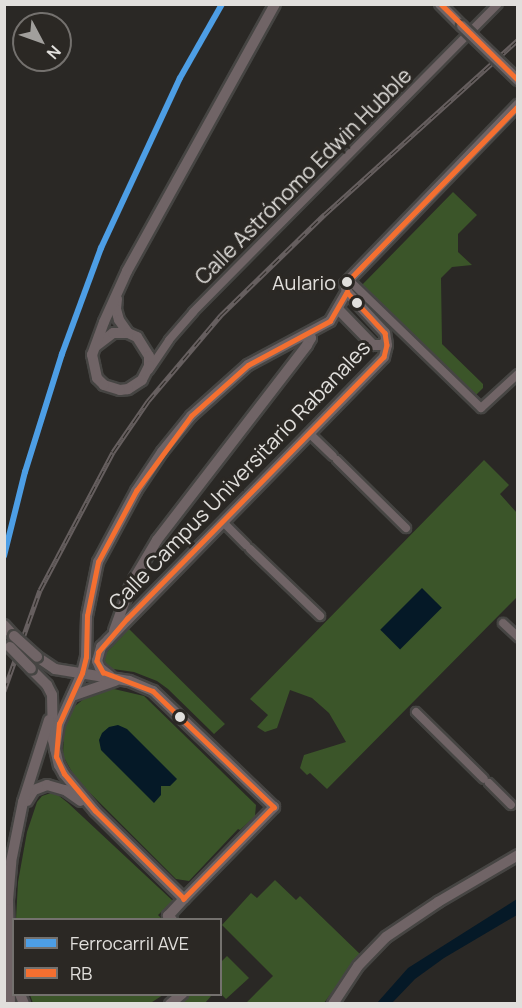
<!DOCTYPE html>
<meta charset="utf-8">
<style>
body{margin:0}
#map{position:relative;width:522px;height:1008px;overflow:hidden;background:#2a2825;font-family:Manrope,sans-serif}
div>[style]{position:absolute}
.green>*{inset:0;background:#3b5529}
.water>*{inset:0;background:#051927;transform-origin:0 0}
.roads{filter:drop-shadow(2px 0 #464543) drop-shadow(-2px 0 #464543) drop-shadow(0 2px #464543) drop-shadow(0 -2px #464543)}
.pedestrian>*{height:8px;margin:-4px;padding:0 4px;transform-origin:4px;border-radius:4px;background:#706466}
.minor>*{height:10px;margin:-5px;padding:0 5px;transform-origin:5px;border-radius:5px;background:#706466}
.rail>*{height:5px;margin-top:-2.5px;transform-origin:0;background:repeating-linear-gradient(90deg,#2b2824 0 9px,#665f5f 0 18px);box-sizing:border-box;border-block:2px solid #665f5f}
.bridges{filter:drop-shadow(2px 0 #464543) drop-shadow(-2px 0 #464543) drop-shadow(0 2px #464543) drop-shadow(0 -2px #464543)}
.minor-bridge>*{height:10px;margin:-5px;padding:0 5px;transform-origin:5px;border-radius:5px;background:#706466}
.bus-1>*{height:4.5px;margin:-2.25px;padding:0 2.25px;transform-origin:2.25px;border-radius:2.25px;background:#f46f30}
.rail-1>*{height:6px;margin:-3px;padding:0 3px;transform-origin:3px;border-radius:3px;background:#4d9ee5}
.dots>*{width:16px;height:16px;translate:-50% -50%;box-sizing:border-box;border:3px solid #2b2824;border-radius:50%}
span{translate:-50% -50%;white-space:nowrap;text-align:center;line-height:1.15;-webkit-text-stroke:6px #2b2824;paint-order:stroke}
.bus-label{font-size:20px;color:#e1dfdc}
.right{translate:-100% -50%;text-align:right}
.street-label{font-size:21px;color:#e1dfdc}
.frame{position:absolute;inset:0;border:6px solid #e1dfdc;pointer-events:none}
.legend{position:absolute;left:12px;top:918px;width:210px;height:78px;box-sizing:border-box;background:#2b2824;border:2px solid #74716e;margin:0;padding:8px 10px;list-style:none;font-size:18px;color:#e1dfdc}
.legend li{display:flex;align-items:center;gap:12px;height:30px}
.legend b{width:30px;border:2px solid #74716e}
.north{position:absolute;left:12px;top:12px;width:60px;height:60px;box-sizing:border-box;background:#2b2824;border:2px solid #74716e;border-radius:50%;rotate:131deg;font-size:16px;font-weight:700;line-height:24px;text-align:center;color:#e1dfdc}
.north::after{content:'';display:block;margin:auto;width:21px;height:27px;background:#a19f9c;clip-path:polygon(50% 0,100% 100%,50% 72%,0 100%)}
</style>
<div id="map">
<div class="green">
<i style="clip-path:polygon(453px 192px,477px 215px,458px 234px,458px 252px,472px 265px,452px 267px,441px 278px,442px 344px,483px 384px,483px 388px,475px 396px,361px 286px)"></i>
<i style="clip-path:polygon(484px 460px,509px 485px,500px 494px,517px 513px,517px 597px,327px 789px,310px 773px,307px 775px,300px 768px,304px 755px,346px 742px,329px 713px,312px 698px,290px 690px,277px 728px,265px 732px,257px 727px,268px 715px,250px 699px)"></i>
<i style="clip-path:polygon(129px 629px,225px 724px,214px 734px,168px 689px,157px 681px,134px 672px,113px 669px,102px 662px,104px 655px)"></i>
<i style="clip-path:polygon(114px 689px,144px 696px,256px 805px,255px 816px,240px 830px,238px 829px,189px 881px,176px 879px,76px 779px,63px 756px,64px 728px,75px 706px,90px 694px)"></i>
<i style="clip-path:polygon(51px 793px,58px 795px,68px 803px,173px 901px,158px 915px,162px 919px,16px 919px,18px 882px,27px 832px,37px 802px,42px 796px)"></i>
<i style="clip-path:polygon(275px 880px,296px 900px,300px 896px,360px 954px,324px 1003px,246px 1003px,273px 976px,222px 925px,251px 893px,257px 898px)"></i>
<i style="clip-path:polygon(227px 956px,249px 978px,226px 999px,221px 994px,220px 963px)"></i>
<i style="clip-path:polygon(30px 995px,163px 995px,149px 1004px,33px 1003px)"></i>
<i style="clip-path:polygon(190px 995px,190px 994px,212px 995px,205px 1003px,181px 1003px)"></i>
</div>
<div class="water">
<i style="left:422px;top:588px;width:28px;height:59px;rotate:45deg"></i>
<i style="clip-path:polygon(118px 725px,127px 729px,177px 779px,170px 786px,161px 786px,161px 795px,154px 803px,101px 750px,99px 740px,102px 733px,109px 727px)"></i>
<i style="clip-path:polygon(517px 899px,517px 915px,444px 958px,415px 979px,392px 1003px,377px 1003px,408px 968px)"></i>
</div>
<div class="roads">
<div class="pedestrian">
<i style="left:349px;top:280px;width:184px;rotate:44.1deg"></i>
<i style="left:481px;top:408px;width:50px;rotate:-42.6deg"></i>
<i style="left:149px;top:370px;width:36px;rotate:-56deg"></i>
<i style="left:169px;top:340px;width:37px;rotate:-49deg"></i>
<i style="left:193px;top:312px;width:433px;rotate:-45.3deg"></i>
<i style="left:309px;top:433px;width:33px;rotate:44deg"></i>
<i style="left:337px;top:460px;width:97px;rotate:44.6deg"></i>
<i style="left:223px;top:522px;width:33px;rotate:45deg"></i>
<i style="left:250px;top:549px;width:97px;rotate:43.7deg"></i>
<i style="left:503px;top:623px;width:21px;rotate:43deg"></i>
<i style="left:416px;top:712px;width:95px;rotate:44.6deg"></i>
<i style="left:489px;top:783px;width:31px;rotate:45deg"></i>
</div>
<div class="minor">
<i style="left:440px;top:4px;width:31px;rotate:45deg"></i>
<i style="left:117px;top:299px;width:10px;rotate:96deg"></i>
<i style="left:116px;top:309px;width:11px;rotate:75deg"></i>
<i style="left:119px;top:320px;width:16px;rotate:55deg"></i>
<i style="left:339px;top:310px;width:49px;rotate:45.8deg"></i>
<i style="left:373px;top:345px;width:9px"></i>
<i style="left:382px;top:345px;width:6px;rotate:-45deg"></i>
<i style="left:96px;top:346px;width:21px;rotate:-37deg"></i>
<i style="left:113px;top:333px;width:15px"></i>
<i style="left:128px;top:333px;width:10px;rotate:24deg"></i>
<i style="left:137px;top:337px;width:22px;rotate:58deg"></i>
<i style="left:149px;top:356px;width:10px;rotate:90deg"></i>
<i style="left:149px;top:366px;width:16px;rotate:117deg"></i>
<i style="left:142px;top:380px;width:17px;rotate:147deg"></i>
<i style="left:128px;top:389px;width:8px;rotate:173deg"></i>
<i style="left:120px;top:390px;width:17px;rotate:-163deg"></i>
<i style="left:104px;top:385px;width:10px;rotate:-135deg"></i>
<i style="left:97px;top:378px;width:24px;rotate:-102deg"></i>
<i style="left:92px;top:355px;width:35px;rotate:-70deg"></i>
<i style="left:104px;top:322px;width:56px;rotate:-65.7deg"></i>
<i style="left:127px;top:271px;width:305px;rotate:-61deg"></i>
<i style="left:4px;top:625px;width:15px;rotate:48deg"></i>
<i style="left:114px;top:631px;width:50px;rotate:-70.1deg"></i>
<i style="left:131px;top:584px;width:51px;rotate:-59.4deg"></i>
<i style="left:157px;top:540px;width:246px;rotate:-52.4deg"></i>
<i style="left:307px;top:345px;width:8px;rotate:-60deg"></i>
<i style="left:311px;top:338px;width:4px;rotate:-135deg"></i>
<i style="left:31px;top:669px;width:23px;rotate:45deg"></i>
<i style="left:47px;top:685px;width:11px;rotate:63deg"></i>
<i style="left:52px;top:695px;width:45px;rotate:88.7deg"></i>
<i style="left:53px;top:740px;width:26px;rotate:77deg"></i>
<i style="left:59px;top:765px;width:10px;rotate:61deg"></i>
<i style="left:64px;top:774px;width:48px;rotate:50deg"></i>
<i style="left:95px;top:811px;width:125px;rotate:44.7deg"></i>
<i style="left:184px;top:899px;width:129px;rotate:-45.6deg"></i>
<i style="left:274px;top:807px;width:168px;rotate:-136.2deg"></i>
<i style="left:153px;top:691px;width:26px;rotate:-157deg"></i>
<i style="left:129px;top:681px;width:75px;rotate:-170.8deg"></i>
<i style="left:55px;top:669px;width:22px;rotate:-146deg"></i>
<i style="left:110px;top:676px;width:13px;rotate:-141deg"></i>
<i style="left:100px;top:668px;width:8px;rotate:-113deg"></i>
<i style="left:97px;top:661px;width:15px;rotate:-74deg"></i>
<i style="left:101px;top:647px;width:10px;rotate:-45deg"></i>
<i style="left:108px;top:640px;width:395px;rotate:-45.7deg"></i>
<i style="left:384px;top:357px;width:12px;rotate:-76deg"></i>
<i style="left:387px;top:345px;width:12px;rotate:-99deg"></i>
<i style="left:385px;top:333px;width:56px;rotate:-132.8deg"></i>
<i style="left:72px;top:696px;width:46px;rotate:-19.2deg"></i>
<i style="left:55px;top:749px;width:25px;rotate:-81deg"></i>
<i style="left:59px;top:724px;width:56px;rotate:-65.7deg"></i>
<i style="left:82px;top:673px;width:16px;rotate:-76deg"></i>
<i style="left:86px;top:657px;width:41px;rotate:-88.6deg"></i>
<i style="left:87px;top:616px;width:55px;rotate:-78.5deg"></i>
<i style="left:98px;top:562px;width:81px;rotate:-61.8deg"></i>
<i style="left:136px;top:491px;width:47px;rotate:-56.3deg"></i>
<i style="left:162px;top:452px;width:46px;rotate:-51.1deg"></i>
<i style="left:191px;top:416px;width:76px;rotate:-41.8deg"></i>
<i style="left:248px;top:365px;width:93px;rotate:-28.2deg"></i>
<i style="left:330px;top:321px;width:34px;rotate:-60deg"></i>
<i style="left:347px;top:292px;width:8px;rotate:-104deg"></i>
<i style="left:345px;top:284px;width:249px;rotate:-46deg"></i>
<i style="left:27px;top:801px;width:13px;rotate:-58deg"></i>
<i style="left:34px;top:790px;width:14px;rotate:-21deg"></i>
<i style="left:47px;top:785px;width:19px;rotate:16deg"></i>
<i style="left:65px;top:790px;width:19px;rotate:35deg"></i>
<i style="left:172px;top:920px;width:6px;rotate:-135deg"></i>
<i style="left:168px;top:916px;width:23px;rotate:-47deg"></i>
<i style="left:20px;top:994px;width:11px;rotate:68deg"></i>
<i style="left:10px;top:1004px;width:104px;rotate:-91.1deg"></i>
<i style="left:8px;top:900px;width:38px;rotate:-85deg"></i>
<i style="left:11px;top:862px;width:61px;rotate:-78.7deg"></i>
<i style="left:23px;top:802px;width:86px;rotate:-72.4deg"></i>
<i style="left:170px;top:1004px;width:16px;rotate:-40deg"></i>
<i style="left:333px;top:1004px;width:45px;rotate:-56.7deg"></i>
<i style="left:358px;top:966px;width:40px;rotate:-46deg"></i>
<i style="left:386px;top:937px;width:63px;rotate:-33.9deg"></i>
<i style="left:438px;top:902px;width:93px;rotate:-30.4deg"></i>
</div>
</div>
<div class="rail">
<i style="left:4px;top:691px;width:107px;rotate:-70.4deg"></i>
<i style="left:40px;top:590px;width:156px;rotate:-62.1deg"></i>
<i style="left:113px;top:452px;width:62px;rotate:-55.5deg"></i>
<i style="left:148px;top:401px;width:113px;rotate:-49.7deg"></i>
<i style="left:221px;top:315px;width:144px;rotate:-44.2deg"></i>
<i style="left:324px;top:215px;width:261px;rotate:-42.1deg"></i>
</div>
<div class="bridges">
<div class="minor-bridge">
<i style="left:462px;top:26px;width:78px;rotate:44deg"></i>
<i style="left:14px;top:636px;width:31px;rotate:42deg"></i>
<i style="left:10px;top:647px;width:30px;rotate:46deg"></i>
</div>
</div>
<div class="bus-1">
<i style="left:441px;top:4px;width:108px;rotate:44.6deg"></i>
<i style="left:345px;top:284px;width:248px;rotate:-45.8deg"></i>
<i style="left:345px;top:284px;width:248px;rotate:-45.8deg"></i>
<i style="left:347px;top:292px;width:56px;rotate:47.2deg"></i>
<i style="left:385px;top:333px;width:12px;rotate:81deg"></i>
<i style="left:387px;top:345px;width:12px;rotate:104deg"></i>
<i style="left:384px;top:357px;width:366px;rotate:134.4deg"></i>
<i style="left:128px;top:618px;width:45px;rotate:130.5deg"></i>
<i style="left:99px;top:652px;width:9px;rotate:103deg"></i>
<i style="left:97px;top:661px;width:13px;rotate:61deg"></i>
<i style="left:103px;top:672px;width:53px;rotate:20.8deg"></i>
<i style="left:153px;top:691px;width:168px;rotate:43.8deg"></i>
<i style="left:274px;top:807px;width:129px;rotate:134.4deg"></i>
<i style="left:184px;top:899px;width:125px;rotate:-135.3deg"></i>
<i style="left:95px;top:811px;width:48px;rotate:-130deg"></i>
<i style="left:64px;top:774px;width:19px;rotate:-115deg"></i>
<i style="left:56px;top:757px;width:33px;rotate:-85deg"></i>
<i style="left:59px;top:724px;width:56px;rotate:-65.7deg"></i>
<i style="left:82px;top:673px;width:16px;rotate:-76deg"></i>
<i style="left:86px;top:657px;width:41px;rotate:-88.6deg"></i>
<i style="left:87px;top:616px;width:55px;rotate:-78.5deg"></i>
<i style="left:98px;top:562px;width:81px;rotate:-61.8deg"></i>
<i style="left:136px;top:491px;width:93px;rotate:-53.7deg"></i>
<i style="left:191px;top:416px;width:76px;rotate:-41.8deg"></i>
<i style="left:248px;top:365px;width:93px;rotate:-28.2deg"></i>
<i style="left:330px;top:321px;width:34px;rotate:-60deg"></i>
</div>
<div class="rail-1">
<i style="left:4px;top:556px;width:87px;rotate:-76deg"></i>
<i style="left:25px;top:472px;width:124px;rotate:-72.6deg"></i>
<i style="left:62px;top:354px;width:113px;rotate:-69.8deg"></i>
<i style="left:101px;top:248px;width:187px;rotate:-65.1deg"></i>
<i style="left:180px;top:78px;width:85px;rotate:-60.4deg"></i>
</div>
<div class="dots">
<i style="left:347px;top:282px;background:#e1dfdc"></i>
<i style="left:357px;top:303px;background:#e1dfdc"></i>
<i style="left:180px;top:717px;background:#e1dfdc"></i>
</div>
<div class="bus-label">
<span class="right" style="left:336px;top:282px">Aulario</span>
</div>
<div class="street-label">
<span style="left:303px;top:176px;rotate:-45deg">Calle Astrónomo Edwin Hubble</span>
<span style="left:239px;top:475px;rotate:-46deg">Calle Campus Universitario Rabanales</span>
</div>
<div class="frame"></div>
<ul class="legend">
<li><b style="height:8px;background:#4d9ee5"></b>Ferrocarril AVE</li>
<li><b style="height:8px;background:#f46f30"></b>RB</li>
</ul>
<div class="north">N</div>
</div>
